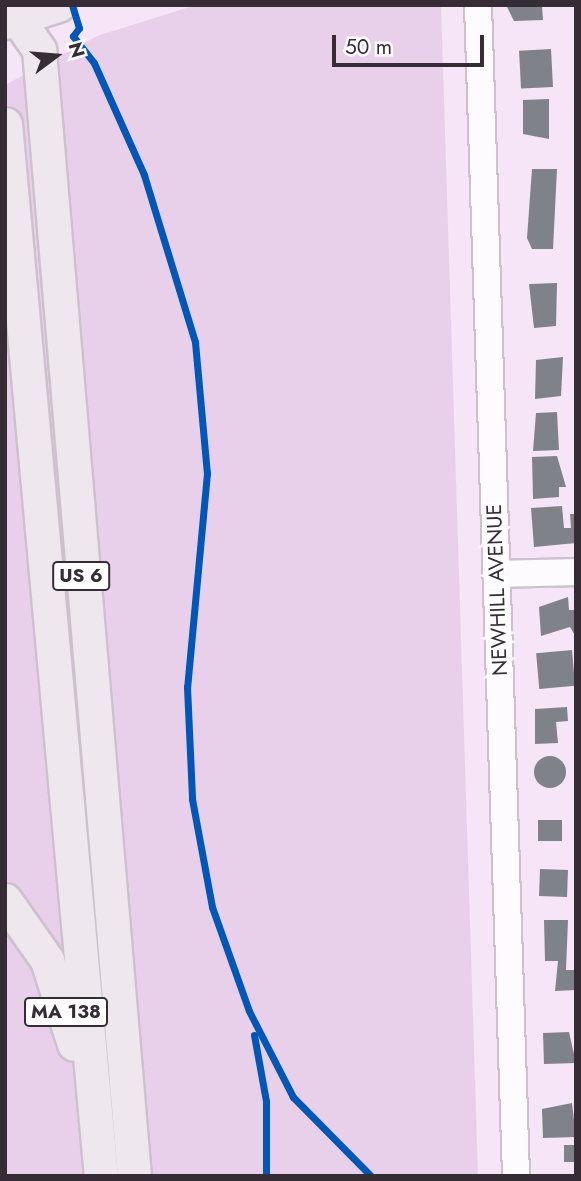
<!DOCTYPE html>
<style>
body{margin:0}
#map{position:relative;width:581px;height:1181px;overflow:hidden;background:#f5e5f6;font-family:Jost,sans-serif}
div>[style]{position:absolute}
.green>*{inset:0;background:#e9d0ea}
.building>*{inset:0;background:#80828a;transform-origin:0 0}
.round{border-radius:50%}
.roads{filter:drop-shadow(2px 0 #cdc1cd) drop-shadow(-2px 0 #cdc1cd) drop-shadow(0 2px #cdc1cd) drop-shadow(0 -2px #cdc1cd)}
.minor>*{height:26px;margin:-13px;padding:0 13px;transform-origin:13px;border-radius:13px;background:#fefbfe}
.major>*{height:33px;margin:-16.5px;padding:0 16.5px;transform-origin:16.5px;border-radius:16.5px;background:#eee7ee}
.cycleway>*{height:7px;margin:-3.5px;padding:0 3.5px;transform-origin:3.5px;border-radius:3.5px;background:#0057b8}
span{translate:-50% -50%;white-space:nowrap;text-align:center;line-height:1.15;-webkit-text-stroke:7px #fff;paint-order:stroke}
.shield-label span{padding:2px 5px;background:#fff;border:2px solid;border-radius:5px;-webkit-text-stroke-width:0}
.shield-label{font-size:19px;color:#362c36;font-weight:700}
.street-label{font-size:21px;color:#362c36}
.frame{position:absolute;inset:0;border:7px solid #362c36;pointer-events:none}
.north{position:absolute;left:21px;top:21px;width:70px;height:70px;-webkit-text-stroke:5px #fff;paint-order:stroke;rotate:74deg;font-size:19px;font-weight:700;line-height:28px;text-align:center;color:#362c36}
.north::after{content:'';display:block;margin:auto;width:24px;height:32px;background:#362c36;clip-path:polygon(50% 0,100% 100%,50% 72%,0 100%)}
.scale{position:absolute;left:332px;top:35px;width:152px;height:32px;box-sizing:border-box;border:4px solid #362c36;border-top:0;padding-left:9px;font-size:21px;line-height:24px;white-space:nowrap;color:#362c36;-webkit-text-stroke:5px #fff;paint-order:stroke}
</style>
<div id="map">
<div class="green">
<i style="clip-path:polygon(196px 5px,441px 5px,478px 1176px,5px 1176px,5px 85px,97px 36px)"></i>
</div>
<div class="building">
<i style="clip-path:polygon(506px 5px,542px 5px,543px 20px,514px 21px)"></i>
<i style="left:551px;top:49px;width:38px;height:32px;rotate:87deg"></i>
<i style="clip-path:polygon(549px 99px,549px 139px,523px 134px,523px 100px)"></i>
<i style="clip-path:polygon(532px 169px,557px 169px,553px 249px,532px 249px,527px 238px)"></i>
<i style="clip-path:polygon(557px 283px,556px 326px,534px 328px,529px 284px)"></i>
<i style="clip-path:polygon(563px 357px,561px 396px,535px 399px,536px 360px)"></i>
<i style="clip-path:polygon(557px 412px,559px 450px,533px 451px,536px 413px)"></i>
<i style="clip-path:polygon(557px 456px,566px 487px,559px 487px,559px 497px,533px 499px,532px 457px)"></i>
<i style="clip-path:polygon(562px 506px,564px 528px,571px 528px,570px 514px,576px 514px,576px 543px,534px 547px,531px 508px)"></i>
<i style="clip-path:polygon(568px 597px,569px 610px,576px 610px,576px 637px,570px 627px,541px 636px,539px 607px)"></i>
<i style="left:572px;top:650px;width:36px;height:36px;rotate:85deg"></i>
<i style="clip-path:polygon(567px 707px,568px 721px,556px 722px,558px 743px,535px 744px,535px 709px)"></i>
<i class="round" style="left:534px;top:756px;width:32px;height:32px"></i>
<i style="left:538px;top:820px;width:24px;height:21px"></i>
<i style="left:540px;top:869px;width:28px;height:27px;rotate:2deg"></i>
<i style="clip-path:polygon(544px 920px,568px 920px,566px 970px,576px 970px,576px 990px,555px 991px,558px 961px,545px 961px)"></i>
<i style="clip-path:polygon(569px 1032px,576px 1063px,544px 1064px,543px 1033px)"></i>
<i style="clip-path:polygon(572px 1103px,576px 1137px,543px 1138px,542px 1109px)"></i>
<i style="left:576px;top:1145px;width:17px;height:12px;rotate:90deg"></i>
</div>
<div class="roads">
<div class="minor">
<i style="left:478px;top:5px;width:1172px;rotate:88.14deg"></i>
<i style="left:496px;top:574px;width:80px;rotate:-1.4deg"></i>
</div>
<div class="major">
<i style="left:17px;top:18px;width:39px;rotate:55deg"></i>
<i style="left:39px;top:50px;width:1130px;rotate:85.18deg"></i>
<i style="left:5px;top:22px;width:56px;rotate:-17.8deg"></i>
<i style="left:5px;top:124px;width:1056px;rotate:84.79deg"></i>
<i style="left:5px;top:900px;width:73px;rotate:55deg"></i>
<i style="left:47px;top:960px;width:88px;rotate:72.2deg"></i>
</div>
</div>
<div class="cycleway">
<i style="left:72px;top:5px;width:24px;rotate:73deg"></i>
<i style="left:79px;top:28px;width:10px;rotate:127deg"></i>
<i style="left:73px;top:36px;width:34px;rotate:52deg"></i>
<i style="left:94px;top:63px;width:123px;rotate:65.9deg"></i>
<i style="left:144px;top:175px;width:175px;rotate:73deg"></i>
<i style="left:195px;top:342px;width:132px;rotate:84.8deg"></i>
<i style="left:207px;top:473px;width:215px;rotate:95.3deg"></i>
<i style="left:187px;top:687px;width:112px;rotate:87.4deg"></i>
<i style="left:192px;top:799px;width:110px;rotate:79.5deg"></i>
<i style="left:212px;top:907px;width:110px;rotate:70.4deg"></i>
<i style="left:249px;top:1011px;width:97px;rotate:62.9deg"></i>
<i style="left:293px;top:1097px;width:111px;rotate:45.4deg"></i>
<i style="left:254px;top:1035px;width:67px;rotate:79.7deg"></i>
<i style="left:266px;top:1101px;width:75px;rotate:90deg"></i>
</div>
<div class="shield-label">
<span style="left:81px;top:576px">US 6</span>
<span style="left:66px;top:1012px">MA 138</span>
</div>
<div class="street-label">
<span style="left:497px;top:590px;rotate:-92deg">NEWHILL AVENUE</span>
</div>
<div class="frame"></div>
<div class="north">N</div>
<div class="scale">50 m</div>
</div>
